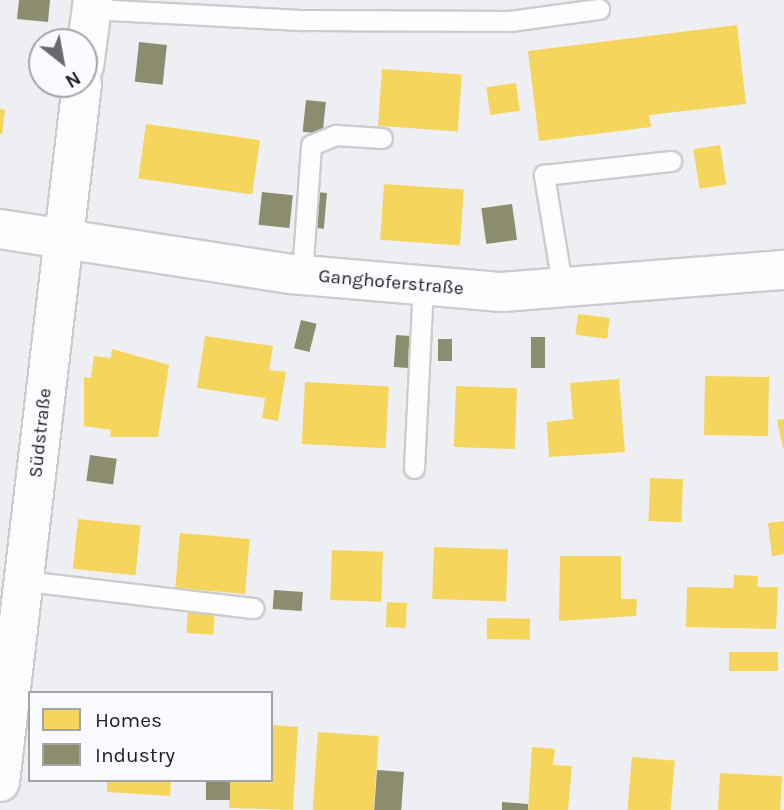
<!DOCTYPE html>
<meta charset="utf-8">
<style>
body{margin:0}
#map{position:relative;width:784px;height:810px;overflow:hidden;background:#eeeff3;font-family:Karla,sans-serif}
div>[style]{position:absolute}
.homes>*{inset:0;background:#f6d55c;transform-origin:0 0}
.industry>*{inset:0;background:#8c8c6e;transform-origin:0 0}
.roads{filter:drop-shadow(2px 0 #cbcccf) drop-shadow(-2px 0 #cbcccf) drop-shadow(0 2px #cbcccf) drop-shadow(0 -2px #cbcccf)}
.lane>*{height:19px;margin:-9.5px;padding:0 9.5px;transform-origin:9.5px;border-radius:9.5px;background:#fcfdfd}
.street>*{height:38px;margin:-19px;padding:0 19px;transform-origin:19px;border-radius:19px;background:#fcfdfd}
span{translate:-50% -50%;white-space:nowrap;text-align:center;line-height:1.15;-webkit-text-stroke:7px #fafbff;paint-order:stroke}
.street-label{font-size:19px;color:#212225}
.legend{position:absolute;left:28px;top:691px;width:245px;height:91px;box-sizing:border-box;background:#fafbff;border:2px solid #a3a4a8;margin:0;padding:9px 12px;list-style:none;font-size:21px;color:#212225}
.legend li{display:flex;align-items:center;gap:14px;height:35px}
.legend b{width:35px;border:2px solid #a3a4a8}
.north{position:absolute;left:28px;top:28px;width:70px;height:70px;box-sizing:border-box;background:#fafbff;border:2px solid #a3a4a8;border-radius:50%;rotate:149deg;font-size:19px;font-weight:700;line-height:28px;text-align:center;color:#212225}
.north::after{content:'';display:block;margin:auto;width:24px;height:32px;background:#696a6d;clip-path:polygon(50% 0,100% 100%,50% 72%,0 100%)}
</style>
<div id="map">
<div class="homes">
<i style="clip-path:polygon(737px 25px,746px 104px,649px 115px,651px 127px,539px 141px,528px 51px)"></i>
<i style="left:382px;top:69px;width:80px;height:57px;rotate:4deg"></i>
<i style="left:516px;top:83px;width:28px;height:30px;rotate:82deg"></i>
<i style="clip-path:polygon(0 109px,5px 110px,2px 135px,0 134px)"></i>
<i style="left:146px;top:124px;width:115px;height:55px;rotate:8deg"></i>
<i style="left:720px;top:145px;width:40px;height:27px;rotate:81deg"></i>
<i style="left:384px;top:184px;width:80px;height:56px;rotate:4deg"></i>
<i style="left:578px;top:314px;width:32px;height:21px;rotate:7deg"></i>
<i style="clip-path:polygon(205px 336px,273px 346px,269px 370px,286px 372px,278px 421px,262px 418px,265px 398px,197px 388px)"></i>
<i style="clip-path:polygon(112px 349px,169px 365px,158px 437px,110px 437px,111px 430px,84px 426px,84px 377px,91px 378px,94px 356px,111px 358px)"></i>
<i style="left:705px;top:376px;width:64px;height:59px;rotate:1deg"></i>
<i style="clip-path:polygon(619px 379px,625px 452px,549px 457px,547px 422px,573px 419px,570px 383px)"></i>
<i style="left:305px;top:382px;width:84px;height:62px;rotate:3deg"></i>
<i style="left:456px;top:386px;width:61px;height:61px;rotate:2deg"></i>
<i style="clip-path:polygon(784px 419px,784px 448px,783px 448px,777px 420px)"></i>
<i style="left:650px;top:478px;width:33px;height:43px;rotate:2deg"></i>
<i style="left:78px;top:519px;width:63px;height:50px;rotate:6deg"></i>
<i style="clip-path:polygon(784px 521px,784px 554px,772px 556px,768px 523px)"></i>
<i style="left:180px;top:533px;width:70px;height:55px;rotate:5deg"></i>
<i style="left:434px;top:547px;width:74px;height:52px;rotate:2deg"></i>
<i style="left:332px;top:550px;width:51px;height:50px;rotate:2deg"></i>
<i style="clip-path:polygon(560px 556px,621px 556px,621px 599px,637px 599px,636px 616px,559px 621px)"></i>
<i style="clip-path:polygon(734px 575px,758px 576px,757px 587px,778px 587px,776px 629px,686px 627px,687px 587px,733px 588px)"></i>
<i style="left:387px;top:602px;width:20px;height:25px;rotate:3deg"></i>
<i style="left:188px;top:609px;width:27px;height:24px;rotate:4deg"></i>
<i style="left:487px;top:618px;width:43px;height:21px;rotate:1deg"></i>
<i style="left:729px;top:652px;width:49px;height:19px"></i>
<i style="clip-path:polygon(271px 725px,298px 727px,293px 810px,229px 808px,230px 780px,271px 780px)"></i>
<i style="left:318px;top:732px;width:61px;height:78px;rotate:4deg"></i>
<i style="clip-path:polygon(532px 747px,555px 749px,553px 765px,572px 766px,568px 810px,528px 810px)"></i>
<i style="left:632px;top:757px;width:43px;height:53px;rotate:5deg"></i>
<i style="left:720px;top:773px;width:62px;height:37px;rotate:3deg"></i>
<i style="clip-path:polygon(107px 780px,171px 780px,170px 796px,107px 792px)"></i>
</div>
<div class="industry">
<i style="clip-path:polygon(19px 0,50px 0,48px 22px,17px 19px)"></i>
<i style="left:139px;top:42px;width:28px;height:40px;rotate:6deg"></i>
<i style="left:306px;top:100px;width:20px;height:32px;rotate:6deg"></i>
<i style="left:262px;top:192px;width:31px;height:33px;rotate:6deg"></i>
<i style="left:316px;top:192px;width:11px;height:36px;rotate:5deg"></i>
<i style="left:512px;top:204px;width:36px;height:31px;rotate:82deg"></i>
<i style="left:301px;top:320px;width:16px;height:29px;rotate:14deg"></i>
<i style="left:396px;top:335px;width:15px;height:32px;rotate:4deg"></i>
<i style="left:531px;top:337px;width:14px;height:31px"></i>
<i style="left:438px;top:339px;width:14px;height:22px"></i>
<i style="left:90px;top:455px;width:27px;height:26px;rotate:8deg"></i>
<i style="left:274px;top:590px;width:29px;height:19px;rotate:4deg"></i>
<i style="left:377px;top:770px;width:27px;height:40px;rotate:4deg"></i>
<i style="left:206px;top:780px;width:24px;height:20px"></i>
<i style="clip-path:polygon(502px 802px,528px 804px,528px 810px,502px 810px)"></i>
</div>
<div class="roads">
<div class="lane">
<i style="left:92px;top:9px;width:213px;rotate:3deg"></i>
<i style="left:305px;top:20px;width:205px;rotate:0.3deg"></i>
<i style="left:510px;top:21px;width:90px;rotate:-7.7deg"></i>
<i style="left:302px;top:275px;width:130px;rotate:-86deg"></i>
<i style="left:311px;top:145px;width:27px;rotate:-22deg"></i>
<i style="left:336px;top:135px;width:46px;rotate:3.7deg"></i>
<i style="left:563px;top:290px;width:117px;rotate:-99.4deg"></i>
<i style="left:544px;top:175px;width:128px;rotate:-6.3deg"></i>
<i style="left:414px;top:468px;width:183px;rotate:-87.2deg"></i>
<i style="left:26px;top:581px;width:229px;rotate:6.8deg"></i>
</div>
<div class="street">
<i style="left:84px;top:66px;width:67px;rotate:-82.2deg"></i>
<i style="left:0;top:229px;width:294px;rotate:8.8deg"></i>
<i style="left:291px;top:274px;width:212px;rotate:4.9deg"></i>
<i style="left:502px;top:292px;width:283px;rotate:-4.5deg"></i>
<i style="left:0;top:782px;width:703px;rotate:-83.3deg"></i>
</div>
</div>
<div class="street-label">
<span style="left:391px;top:283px;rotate:5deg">Ganghoferstraße</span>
<span style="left:41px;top:433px;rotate:-84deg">Südstraße</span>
</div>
<ul class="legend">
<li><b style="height:19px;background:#f6d55c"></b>Homes</li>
<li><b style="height:19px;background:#8c8c6e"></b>Industry</li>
</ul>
<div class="north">N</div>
</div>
